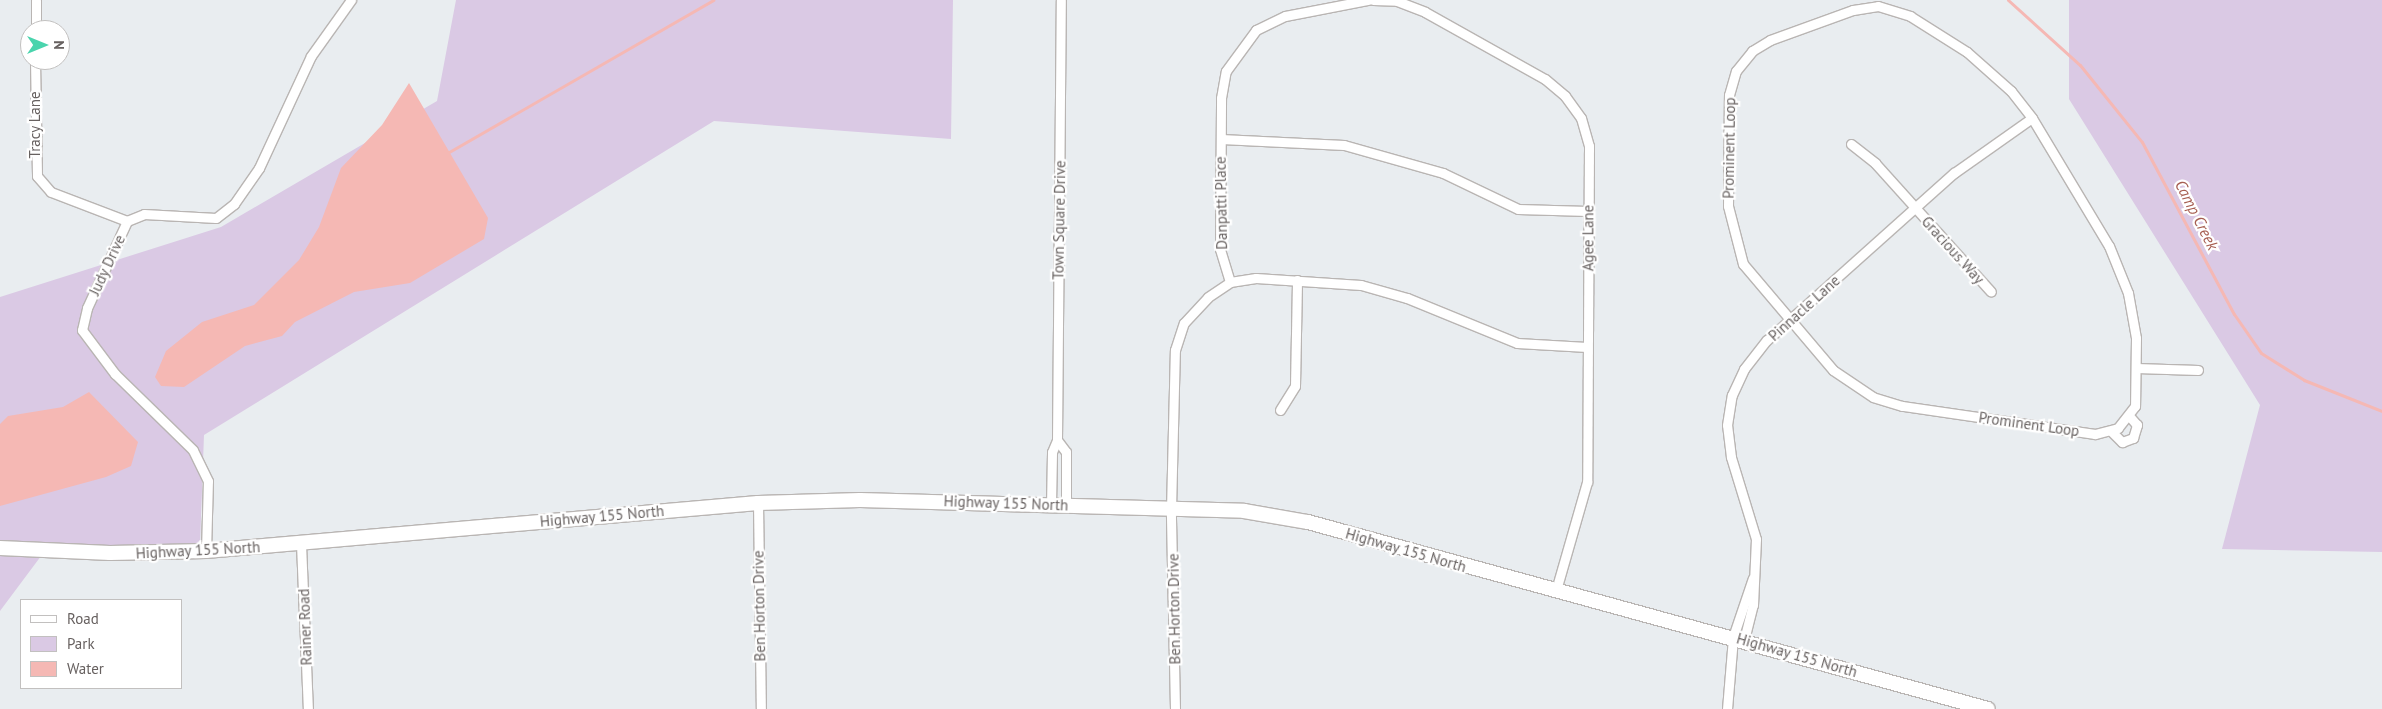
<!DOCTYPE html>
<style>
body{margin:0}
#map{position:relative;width:2382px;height:709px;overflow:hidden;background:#e9edf0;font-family:"PT Sans",sans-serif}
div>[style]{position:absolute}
.green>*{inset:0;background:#dac9e4}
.water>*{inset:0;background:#f5b8b4}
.stream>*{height:3px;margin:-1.5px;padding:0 1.5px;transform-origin:1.5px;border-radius:1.5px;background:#f5b8b4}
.roads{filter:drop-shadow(1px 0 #b9b5b3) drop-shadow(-1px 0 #b9b5b3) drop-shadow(0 1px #b9b5b3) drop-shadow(0 -1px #b9b5b3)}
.street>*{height:9px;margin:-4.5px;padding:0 4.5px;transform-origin:4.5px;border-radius:4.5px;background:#fff}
.secondary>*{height:14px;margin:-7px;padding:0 7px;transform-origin:7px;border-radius:7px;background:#fff}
span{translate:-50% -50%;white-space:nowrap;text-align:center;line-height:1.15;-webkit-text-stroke:4.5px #fff;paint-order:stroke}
.street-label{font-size:15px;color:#676160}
.water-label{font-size:16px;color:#a65e51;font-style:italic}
.legend{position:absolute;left:20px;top:599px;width:162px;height:90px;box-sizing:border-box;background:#fff;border:1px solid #c2c0bf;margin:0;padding:6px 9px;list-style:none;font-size:15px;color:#676160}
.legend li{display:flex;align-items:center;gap:10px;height:25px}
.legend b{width:25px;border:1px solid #c2c0bf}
.north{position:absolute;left:20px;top:20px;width:50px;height:50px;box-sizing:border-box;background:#fff;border:1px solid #c2c0bf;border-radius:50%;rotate:90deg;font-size:14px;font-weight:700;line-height:20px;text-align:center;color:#676160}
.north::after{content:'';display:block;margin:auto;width:18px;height:22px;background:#4ad4ad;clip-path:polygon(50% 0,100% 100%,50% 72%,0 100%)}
</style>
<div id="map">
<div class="green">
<i style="clip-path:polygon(456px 0,953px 0,951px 139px,714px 121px,204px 435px,200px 544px,44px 552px,0 611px,0 297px,221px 227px,437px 101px)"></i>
<i style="clip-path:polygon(2069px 0,2382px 0,2382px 552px,2222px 549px,2260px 405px,2069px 99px)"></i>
</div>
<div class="water">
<i style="clip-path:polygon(409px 83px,488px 218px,484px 239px,410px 283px,354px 292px,295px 322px,282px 336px,245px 346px,184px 387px,161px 386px,155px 377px,166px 351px,202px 322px,254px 305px,299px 260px,319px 227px,341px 168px,382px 125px)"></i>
<i style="clip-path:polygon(89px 392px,138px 442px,131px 466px,106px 477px,0 506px,0 424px,8px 416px,63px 407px)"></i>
</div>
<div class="stream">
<i style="left:2008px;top:0;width:97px;rotate:42.1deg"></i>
<i style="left:2080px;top:65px;width:99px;rotate:51.2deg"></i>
<i style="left:2142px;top:142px;width:195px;rotate:61.9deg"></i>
<i style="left:2234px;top:314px;width:47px;rotate:55.3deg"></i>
<i style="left:2261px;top:353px;width:51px;rotate:32.1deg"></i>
<i style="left:2304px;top:380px;width:84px;rotate:21.7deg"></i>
<i style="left:449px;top:152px;width:305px;rotate:-29.9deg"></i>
</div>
<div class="roads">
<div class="street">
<i style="left:1373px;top:0;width:24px;rotate:2deg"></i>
<i style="left:1397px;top:1px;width:30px;rotate:21deg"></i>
<i style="left:1425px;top:12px;width:137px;rotate:29.2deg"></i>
<i style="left:1545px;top:79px;width:26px;rotate:40deg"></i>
<i style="left:1565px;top:96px;width:27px;rotate:54deg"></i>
<i style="left:1581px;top:118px;width:29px;rotate:74deg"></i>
<i style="left:1589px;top:146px;width:336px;rotate:90.3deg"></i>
<i style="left:1587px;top:482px;width:112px;rotate:106deg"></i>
<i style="left:1878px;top:6px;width:34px;rotate:17deg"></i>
<i style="left:1910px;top:16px;width:67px;rotate:32.3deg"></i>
<i style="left:1967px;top:52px;width:59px;rotate:41.6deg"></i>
<i style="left:2011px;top:91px;width:34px;rotate:52deg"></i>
<i style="left:2032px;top:118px;width:149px;rotate:59deg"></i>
<i style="left:2109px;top:246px;width:51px;rotate:68deg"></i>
<i style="left:2128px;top:293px;width:46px;rotate:79.9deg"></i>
<i style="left:2136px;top:338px;width:68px;rotate:90.8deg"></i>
<i style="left:2135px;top:406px;width:28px;rotate:128deg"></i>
<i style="left:2118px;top:428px;width:24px;rotate:165deg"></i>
<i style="left:2095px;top:434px;width:195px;rotate:-171.7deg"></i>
<i style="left:1902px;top:406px;width:30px;rotate:-163deg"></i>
<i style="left:1873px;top:397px;width:48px;rotate:-146deg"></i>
<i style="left:1833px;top:370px;width:139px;rotate:-130.3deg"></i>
<i style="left:1743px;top:264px;width:60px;rotate:-104.5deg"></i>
<i style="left:1728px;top:206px;width:111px;rotate:-89.5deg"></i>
<i style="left:1729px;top:95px;width:25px;rotate:-74deg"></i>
<i style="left:1736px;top:71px;width:26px;rotate:-51deg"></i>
<i style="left:1752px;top:51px;width:21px;rotate:-31deg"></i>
<i style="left:1770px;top:40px;width:88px;rotate:-19.9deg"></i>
<i style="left:1853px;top:10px;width:25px;rotate:-9deg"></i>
<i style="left:36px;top:30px;width:30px;rotate:-90deg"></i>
<i style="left:35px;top:60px;width:116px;rotate:89deg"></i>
<i style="left:37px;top:176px;width:21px;rotate:49deg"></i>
<i style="left:51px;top:192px;width:81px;rotate:20.9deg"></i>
<i style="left:1221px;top:139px;width:123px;rotate:2.8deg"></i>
<i style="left:1344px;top:145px;width:103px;rotate:15.8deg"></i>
<i style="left:1443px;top:173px;width:83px;rotate:25.6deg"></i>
<i style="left:1518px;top:209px;width:70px;rotate:1.6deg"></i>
<i style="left:1851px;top:144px;width:31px;rotate:38deg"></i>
<i style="left:1875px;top:163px;width:173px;rotate:48deg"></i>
<i style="left:1230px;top:282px;width:26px;rotate:-9deg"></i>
<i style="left:1256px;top:278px;width:105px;rotate:3.8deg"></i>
<i style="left:1361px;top:285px;width:48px;rotate:15.8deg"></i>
<i style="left:1407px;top:298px;width:119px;rotate:22.2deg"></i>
<i style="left:1517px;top:343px;width:70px;rotate:3.3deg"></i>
<i style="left:2136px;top:368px;width:62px;rotate:1.8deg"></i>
<i style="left:1280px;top:410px;width:28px;rotate:-58deg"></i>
<i style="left:1295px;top:386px;width:106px;rotate:-88.9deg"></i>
<i style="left:2111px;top:431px;width:16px;rotate:45deg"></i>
<i style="left:2122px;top:442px;width:12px;rotate:-20deg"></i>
<i style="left:2133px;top:438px;width:14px;rotate:-73deg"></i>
<i style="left:2137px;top:425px;width:11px;rotate:-131deg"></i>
<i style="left:1057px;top:440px;width:15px;rotate:53deg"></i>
<i style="left:1066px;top:452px;width:53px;rotate:90deg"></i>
<i style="left:758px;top:503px;width:206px;rotate:89.2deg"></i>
<i style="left:1051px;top:505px;width:53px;rotate:-88.9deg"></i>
<i style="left:1052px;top:452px;width:13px;rotate:-67deg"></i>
<i style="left:1057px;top:440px;width:440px;rotate:-89.5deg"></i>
<i style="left:301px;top:544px;width:165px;rotate:87.6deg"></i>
<i style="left:206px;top:551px;width:70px;rotate:-88.4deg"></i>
<i style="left:208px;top:481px;width:34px;rotate:-116deg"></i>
<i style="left:193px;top:450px;width:109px;rotate:-135.7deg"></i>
<i style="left:115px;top:374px;width:55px;rotate:-126.9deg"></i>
<i style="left:82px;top:330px;width:23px;rotate:-77deg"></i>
<i style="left:87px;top:308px;width:96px;rotate:-65.3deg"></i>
<i style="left:127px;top:221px;width:18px;rotate:-22deg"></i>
<i style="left:144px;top:214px;width:72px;rotate:3.2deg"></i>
<i style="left:216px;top:218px;width:23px;rotate:-38deg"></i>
<i style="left:234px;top:204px;width:44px;rotate:-55.2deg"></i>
<i style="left:259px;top:168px;width:123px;rotate:-65.1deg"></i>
<i style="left:311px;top:56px;width:69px;rotate:-54.5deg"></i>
<i style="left:1744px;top:640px;width:36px;rotate:-76deg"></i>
<i style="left:1753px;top:605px;width:66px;rotate:-87.4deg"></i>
<i style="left:1756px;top:539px;width:86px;rotate:-107deg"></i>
<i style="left:1731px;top:457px;width:32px;rotate:-97deg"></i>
<i style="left:1727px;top:425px;width:30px;rotate:-81deg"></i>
<i style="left:1732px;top:395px;width:29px;rotate:-65deg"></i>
<i style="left:1744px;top:369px;width:37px;rotate:-52deg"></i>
<i style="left:1767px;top:340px;width:251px;rotate:-41.8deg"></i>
<i style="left:1954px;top:173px;width:95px;rotate:-35.2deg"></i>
<i style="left:1175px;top:709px;width:199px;rotate:-91.2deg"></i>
<i style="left:1171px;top:510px;width:160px;rotate:-88.6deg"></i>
<i style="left:1175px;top:350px;width:28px;rotate:-72deg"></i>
<i style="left:1184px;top:323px;width:35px;rotate:-47deg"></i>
<i style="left:1208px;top:297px;width:27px;rotate:-34deg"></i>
<i style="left:1230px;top:282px;width:34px;rotate:-107deg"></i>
<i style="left:1220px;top:249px;width:151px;rotate:-89.6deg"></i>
<i style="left:1221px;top:98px;width:27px;rotate:-80deg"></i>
<i style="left:1226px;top:71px;width:51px;rotate:-53.8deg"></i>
<i style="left:1256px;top:30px;width:32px;rotate:-26deg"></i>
<i style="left:1285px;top:16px;width:85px;rotate:-10.9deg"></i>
<i style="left:1727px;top:709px;width:72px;rotate:-85.2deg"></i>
<i style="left:1733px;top:637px;width:62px;rotate:-71.3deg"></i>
</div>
<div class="secondary">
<i style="left:0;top:548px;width:110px;rotate:2.6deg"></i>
<i style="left:110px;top:553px;width:96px;rotate:-1.2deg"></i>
<i style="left:206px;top:551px;width:554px;rotate:-4.97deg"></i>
<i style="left:758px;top:503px;width:102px;rotate:-1.7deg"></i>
<i style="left:860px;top:500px;width:384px;rotate:1.6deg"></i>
<i style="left:1244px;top:511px;width:65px;rotate:9.8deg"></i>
<i style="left:1308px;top:522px;width:705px;rotate:15.38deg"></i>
</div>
</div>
<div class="street-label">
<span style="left:35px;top:125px;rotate:-90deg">Tracy Lane</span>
<span style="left:1729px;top:148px;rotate:-89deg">Prominent Loop</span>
<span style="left:1221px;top:203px;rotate:-91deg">Danpatti Place</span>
<span style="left:1059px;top:220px;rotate:-89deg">Town Square Drive</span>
<span style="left:1588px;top:238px;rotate:-90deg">Agee Lane</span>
<span style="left:1953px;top:250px;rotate:48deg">Gracious Way</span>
<span style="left:107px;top:265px;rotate:-65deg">Judy Drive</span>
<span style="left:1804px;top:308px;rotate:-42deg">Pinnacle Lane</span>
<span style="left:2029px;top:424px;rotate:8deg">Prominent Loop</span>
<span style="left:1006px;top:503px;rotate:2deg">Highway 155 North</span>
<span style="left:602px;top:516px;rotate:-5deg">Highway 155 North</span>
<span style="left:198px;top:550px;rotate:-3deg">Highway 155 North</span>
<span style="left:1406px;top:550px;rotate:16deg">Highway 155 North</span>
<span style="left:759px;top:606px;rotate:-91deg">Ben Horton Drive</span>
<span style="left:1174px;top:609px;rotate:-91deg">Ben Horton Drive</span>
<span style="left:305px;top:627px;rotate:-92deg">Rainer Road</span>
<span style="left:1797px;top:655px;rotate:16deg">Highway 155 North</span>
</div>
<div class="water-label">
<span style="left:2197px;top:215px;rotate:63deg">Camp Creek</span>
</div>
<ul class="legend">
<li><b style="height:6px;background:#fff"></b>Road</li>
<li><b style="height:14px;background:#dac9e4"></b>Park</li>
<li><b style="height:14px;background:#f5b8b4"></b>Water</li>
</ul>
<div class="north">N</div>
</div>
